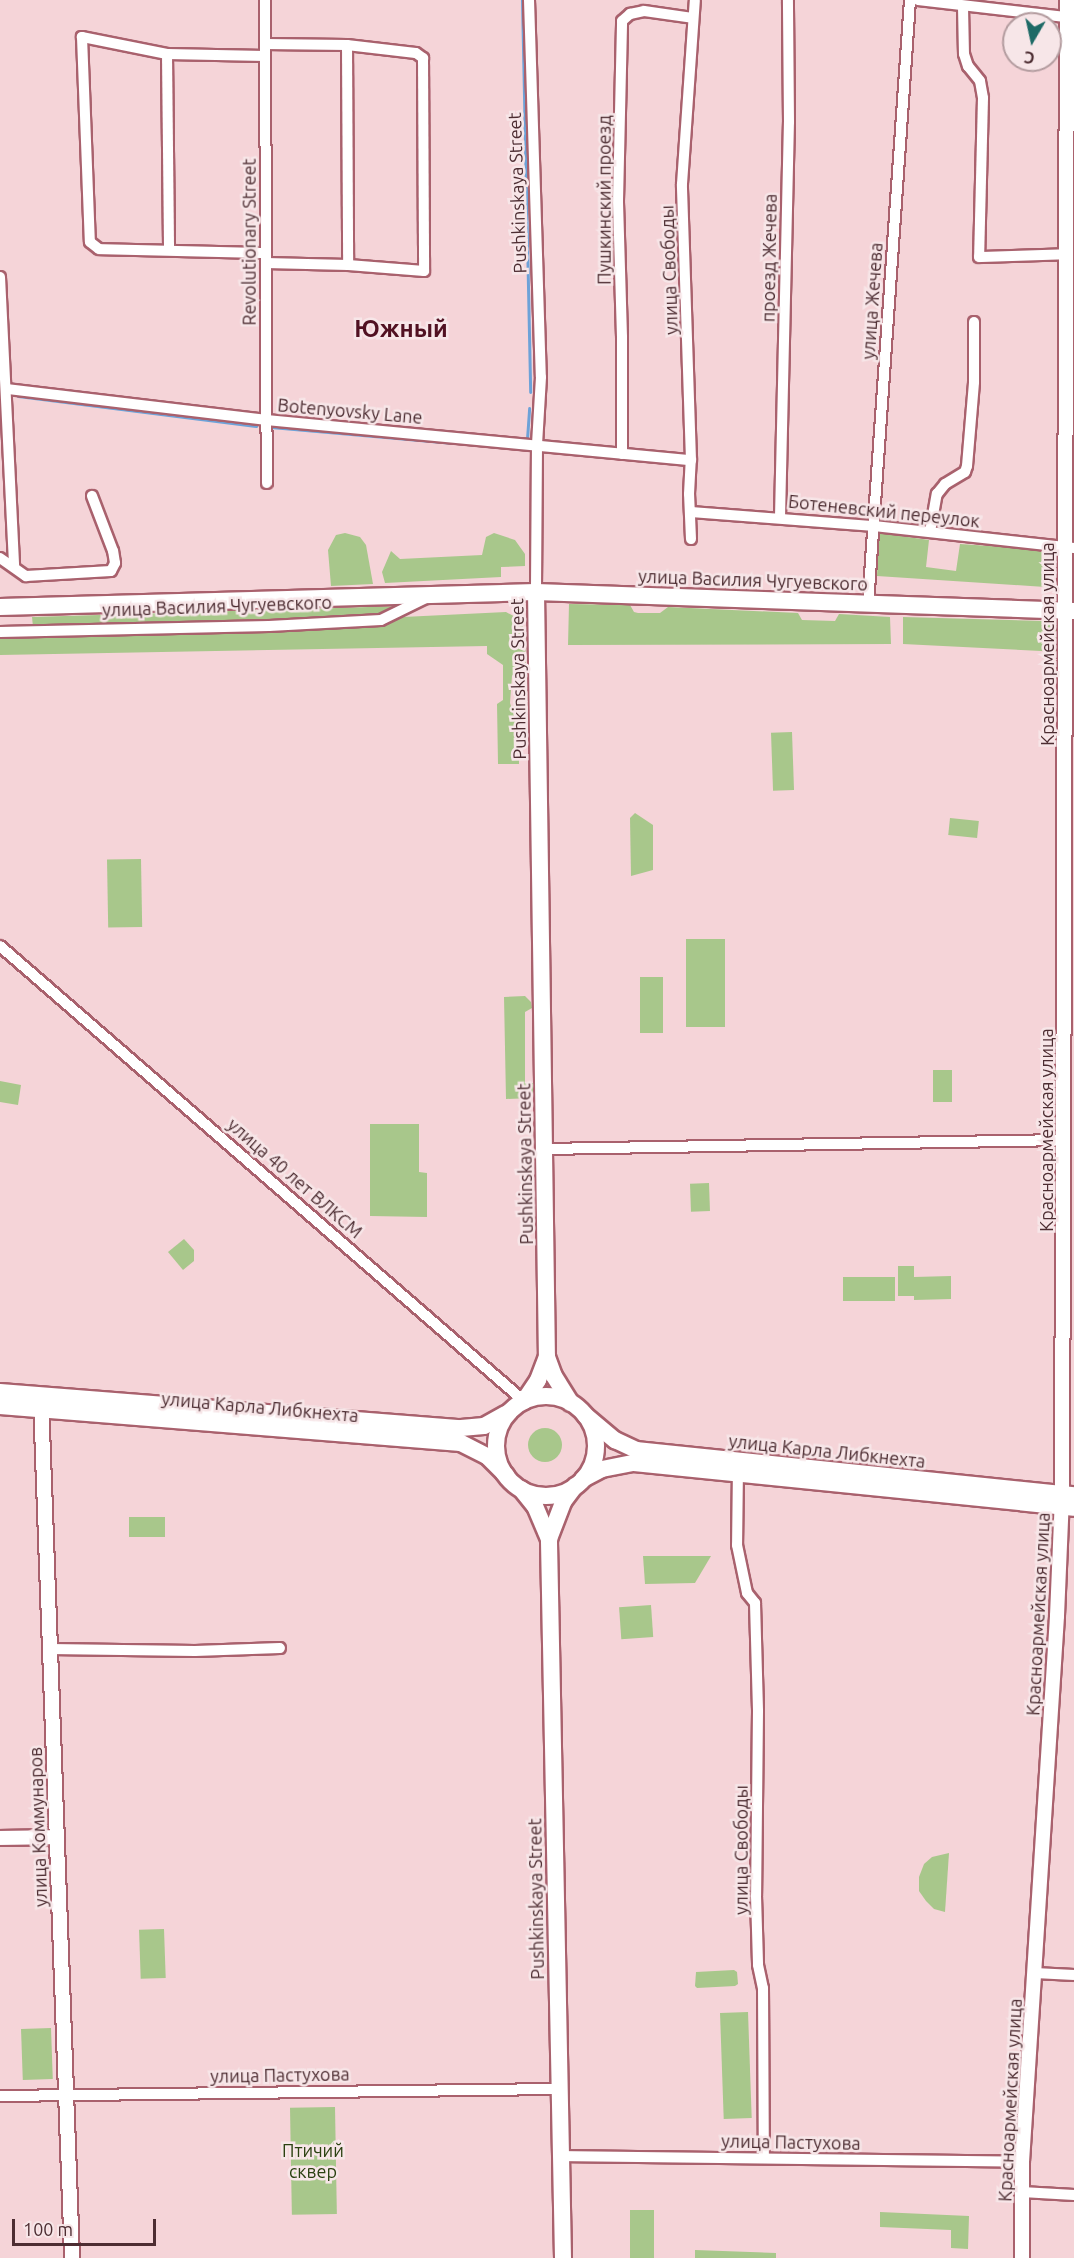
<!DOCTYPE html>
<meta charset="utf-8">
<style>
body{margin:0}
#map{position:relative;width:1074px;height:2258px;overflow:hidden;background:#f5d4d8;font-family:Ubuntu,sans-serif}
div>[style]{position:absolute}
.green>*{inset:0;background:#a8c78b;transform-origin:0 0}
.round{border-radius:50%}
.stream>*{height:3px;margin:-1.5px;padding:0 1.5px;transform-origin:1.5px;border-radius:1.5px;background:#6da2d8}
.roads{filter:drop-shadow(2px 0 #a9616d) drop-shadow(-2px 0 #a9616d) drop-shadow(0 2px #a9616d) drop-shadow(0 -2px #a9616d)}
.street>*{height:10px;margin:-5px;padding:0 5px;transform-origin:5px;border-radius:5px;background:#fff}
.secondary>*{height:14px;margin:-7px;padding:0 7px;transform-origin:7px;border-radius:7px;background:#fff}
.primary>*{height:16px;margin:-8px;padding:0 8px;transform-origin:8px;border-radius:8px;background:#fff}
.primary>.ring{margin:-8px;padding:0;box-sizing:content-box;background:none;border:16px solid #fff;border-radius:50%}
span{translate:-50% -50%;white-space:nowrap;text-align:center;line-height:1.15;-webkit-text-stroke:5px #f7e6e8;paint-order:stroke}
.street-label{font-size:18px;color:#4d2d32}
.park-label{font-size:18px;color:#2b4111}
.district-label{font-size:24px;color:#511122;font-weight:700}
.north{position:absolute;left:1002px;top:12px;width:60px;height:60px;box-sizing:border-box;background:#f7e6e8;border:2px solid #b39c9f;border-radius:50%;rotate:189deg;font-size:16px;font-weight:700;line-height:24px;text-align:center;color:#4d2d32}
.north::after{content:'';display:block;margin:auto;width:21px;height:27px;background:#1e6a66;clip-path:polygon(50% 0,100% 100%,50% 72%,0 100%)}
.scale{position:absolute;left:12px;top:2219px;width:144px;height:27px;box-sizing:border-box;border:3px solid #4d2d32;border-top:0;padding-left:8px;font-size:18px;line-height:21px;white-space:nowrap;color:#4d2d32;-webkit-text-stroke:4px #f7e6e8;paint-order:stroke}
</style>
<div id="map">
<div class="green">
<i style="clip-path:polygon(345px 533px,360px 537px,366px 545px,373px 584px,331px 586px,328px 550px,336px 535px)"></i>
<i style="clip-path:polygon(494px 533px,515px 540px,525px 554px,525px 566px,501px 567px,501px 577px,385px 583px,382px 572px,391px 551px,400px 559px,482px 555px,486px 537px)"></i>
<i style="clip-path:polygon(879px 533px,929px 540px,926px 567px,956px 571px,960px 544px,1045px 550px,1045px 587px,877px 576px)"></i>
<i style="clip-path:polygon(569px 604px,630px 605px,634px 612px,638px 613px,660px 613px,668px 607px,798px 613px,802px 620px,835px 621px,839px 614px,890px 617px,891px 644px,568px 645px)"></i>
<i style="clip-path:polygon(401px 606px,381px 615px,33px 627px,32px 617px)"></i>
<i style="clip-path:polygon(506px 612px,521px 620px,525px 635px,526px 669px,520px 669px,512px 676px,510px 703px,519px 730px,519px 764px,498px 764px,497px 704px,503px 700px,503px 665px,487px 654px,487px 646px,0 655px,0 636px,380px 625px,403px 617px)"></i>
<i style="clip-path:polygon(903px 617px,1044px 621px,1057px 627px,1061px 638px,1061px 652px,903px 644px)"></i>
<i style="left:792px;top:732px;width:58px;height:21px;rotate:88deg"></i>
<i style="clip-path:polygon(635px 813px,653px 825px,653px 870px,631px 876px,630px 818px)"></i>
<i style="left:950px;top:818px;width:29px;height:17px;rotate:6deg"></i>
<i style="left:141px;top:859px;width:68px;height:34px;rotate:89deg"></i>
<i style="left:686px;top:939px;width:39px;height:88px"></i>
<i style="left:640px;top:977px;width:23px;height:56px"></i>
<i style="clip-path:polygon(525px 996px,531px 1002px,532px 1008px,525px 1012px,525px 1083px,533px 1083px,533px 1091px,531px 1098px,506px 1099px,504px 997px)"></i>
<i style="left:933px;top:1070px;width:19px;height:32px"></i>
<i style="clip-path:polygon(0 1081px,21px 1085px,18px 1105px,0 1102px)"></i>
<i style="clip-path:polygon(370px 1124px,419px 1124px,419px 1172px,427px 1173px,427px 1217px,370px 1216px)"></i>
<i style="left:709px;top:1183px;width:28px;height:19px;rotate:88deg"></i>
<i style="clip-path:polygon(184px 1239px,194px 1250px,194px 1261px,183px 1270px,168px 1252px)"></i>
<i style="clip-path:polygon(898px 1266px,914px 1266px,914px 1277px,951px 1276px,951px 1299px,914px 1300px,914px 1296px,898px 1296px)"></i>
<i style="left:895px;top:1277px;width:24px;height:52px;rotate:90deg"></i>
<i class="round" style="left:528px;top:1428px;width:34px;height:34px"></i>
<i style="left:129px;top:1517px;width:36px;height:20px"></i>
<i style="clip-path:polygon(643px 1556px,711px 1556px,695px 1583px,645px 1584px)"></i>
<i style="left:651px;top:1605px;width:32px;height:32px;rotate:86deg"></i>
<i style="clip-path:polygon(949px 1853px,945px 1912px,934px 1909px,926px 1901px,919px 1891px,919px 1877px,924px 1864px,932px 1857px)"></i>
<i style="left:164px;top:1929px;width:49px;height:25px;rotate:88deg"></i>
<i style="clip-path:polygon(734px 1970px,737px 1972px,738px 1984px,735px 1986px,697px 1988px,695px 1986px,696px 1972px)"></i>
<i style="left:748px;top:2012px;width:106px;height:28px;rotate:88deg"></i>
<i style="left:51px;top:2028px;width:51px;height:30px;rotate:88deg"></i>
<i style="left:335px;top:2107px;width:107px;height:45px;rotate:89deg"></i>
<i style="left:630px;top:2210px;width:24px;height:48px"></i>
<i style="clip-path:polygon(880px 2212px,969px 2216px,968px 2249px,951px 2248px,951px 2230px,880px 2227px)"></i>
<i style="clip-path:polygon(695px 2250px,776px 2253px,776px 2258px,695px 2258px)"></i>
</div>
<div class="stream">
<i style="left:522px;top:0;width:392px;rotate:88.8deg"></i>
<i style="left:18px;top:396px;width:240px;rotate:7.2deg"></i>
<i style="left:271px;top:427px;width:183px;rotate:5deg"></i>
<i style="left:527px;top:439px;width:31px;rotate:-86deg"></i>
</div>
<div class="roads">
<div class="street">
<i style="left:265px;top:0;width:483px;rotate:89.8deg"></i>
<i style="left:529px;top:0;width:377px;rotate:88.2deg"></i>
<i style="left:541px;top:377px;width:68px;rotate:93.4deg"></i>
<i style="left:537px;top:445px;width:147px;rotate:90.4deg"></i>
<i style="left:918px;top:0;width:157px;rotate:6.6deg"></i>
<i style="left:963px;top:7px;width:47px;rotate:88.8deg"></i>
<i style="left:964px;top:54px;width:13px;rotate:72deg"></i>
<i style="left:968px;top:66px;width:19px;rotate:51deg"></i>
<i style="left:980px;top:81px;width:17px;rotate:80deg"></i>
<i style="left:983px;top:98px;width:159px;rotate:91.4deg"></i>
<i style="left:979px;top:257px;width:89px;rotate:-1.9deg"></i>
<i style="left:265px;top:44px;width:82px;rotate:0.7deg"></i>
<i style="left:347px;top:45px;width:69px;rotate:6.6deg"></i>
<i style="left:416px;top:53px;width:9px;rotate:36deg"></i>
<i style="left:423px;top:58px;width:213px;rotate:89.7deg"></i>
<i style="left:424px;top:271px;width:76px;rotate:-175.5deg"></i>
<i style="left:348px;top:265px;width:82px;rotate:-178.6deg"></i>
<i style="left:347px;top:45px;width:220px;rotate:89.7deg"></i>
<i style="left:167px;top:54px;width:196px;rotate:89.4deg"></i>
<i style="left:265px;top:56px;width:98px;rotate:-178.8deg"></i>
<i style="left:167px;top:54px;width:87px;rotate:-168.7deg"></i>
<i style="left:82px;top:37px;width:205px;rotate:87.8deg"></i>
<i style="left:90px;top:242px;width:11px;rotate:38deg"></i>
<i style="left:99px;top:249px;width:167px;rotate:1.4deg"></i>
<i style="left:0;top:277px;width:289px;rotate:87.2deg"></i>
<i style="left:7px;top:389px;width:261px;rotate:6.8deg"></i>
<i style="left:266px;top:420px;width:427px;rotate:5.4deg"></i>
<i style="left:622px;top:454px;width:117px;rotate:-90deg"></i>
<i style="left:622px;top:337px;width:136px;rotate:-91.7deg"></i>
<i style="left:618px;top:201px;width:180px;rotate:-88.7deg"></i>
<i style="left:622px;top:21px;width:11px;rotate:-41deg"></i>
<i style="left:630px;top:14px;width:14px;rotate:-12deg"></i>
<i style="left:644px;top:11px;width:49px;rotate:8.1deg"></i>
<i style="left:691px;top:512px;width:184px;rotate:4.4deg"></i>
<i style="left:874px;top:526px;width:201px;rotate:6.3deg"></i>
<i style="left:780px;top:517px;width:395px;rotate:-88.7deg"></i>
<i style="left:789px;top:122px;width:122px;rotate:-90.5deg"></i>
<i style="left:930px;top:532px;width:39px;rotate:-80deg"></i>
<i style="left:937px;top:494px;width:13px;rotate:-51deg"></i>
<i style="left:945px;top:484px;width:23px;rotate:-31deg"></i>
<i style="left:965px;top:472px;width:6px;rotate:-72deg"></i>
<i style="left:967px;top:466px;width:84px;rotate:-85.2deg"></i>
<i style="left:974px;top:382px;width:60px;rotate:-90deg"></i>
<i style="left:691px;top:539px;width:45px;rotate:-92.5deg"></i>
<i style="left:689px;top:494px;width:34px;rotate:-87deg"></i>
<i style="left:691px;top:460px;width:276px;rotate:-91.9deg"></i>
<i style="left:682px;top:184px;width:184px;rotate:-86deg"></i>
<i style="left:0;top:558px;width:32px;rotate:35deg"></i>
<i style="left:26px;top:576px;width:85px;rotate:-3.4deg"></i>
<i style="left:111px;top:571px;width:9px;rotate:-63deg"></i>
<i style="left:115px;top:563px;width:12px;rotate:-99deg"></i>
<i style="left:113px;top:551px;width:59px;rotate:-110.9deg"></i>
<i style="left:868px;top:604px;width:605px;rotate:-86.02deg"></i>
<i style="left:0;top:632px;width:269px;rotate:-1.3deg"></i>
<i style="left:269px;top:626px;width:112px;rotate:-3.1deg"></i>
<i style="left:381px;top:620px;width:50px;rotate:-26.1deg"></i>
<i style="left:0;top:946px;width:694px;rotate:40.97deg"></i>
<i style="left:544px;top:1149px;width:520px;rotate:-0.99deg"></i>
<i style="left:738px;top:1467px;width:78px;rotate:90.7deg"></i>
<i style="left:737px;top:1545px;width:49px;rotate:78.2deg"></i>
<i style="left:747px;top:1593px;width:13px;rotate:51deg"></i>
<i style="left:755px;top:1603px;width:108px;rotate:88.4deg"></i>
<i style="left:758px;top:1711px;width:185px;rotate:90.6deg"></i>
<i style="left:756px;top:1896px;width:69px;rotate:88.3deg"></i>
<i style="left:758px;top:1965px;width:24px;rotate:78deg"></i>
<i style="left:763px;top:1988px;width:170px;rotate:89.7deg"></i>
<i style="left:50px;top:1649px;width:145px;rotate:0.8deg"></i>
<i style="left:195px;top:1651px;width:85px;rotate:-2deg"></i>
<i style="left:1035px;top:1973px;width:39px;rotate:3deg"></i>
<i style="left:0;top:2096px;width:559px;rotate:-0.72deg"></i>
<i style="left:561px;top:2156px;width:461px;rotate:0.7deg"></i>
<i style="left:1022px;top:2192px;width:52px;rotate:3.3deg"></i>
</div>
<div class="secondary">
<i style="left:41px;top:1400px;width:859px;rotate:87.93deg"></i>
<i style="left:0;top:1838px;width:57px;rotate:-1deg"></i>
<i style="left:1022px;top:2258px;width:96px;rotate:-90deg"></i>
<i style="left:1022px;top:2162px;width:547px;rotate:-86.33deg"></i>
<i style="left:1057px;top:1616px;width:121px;rotate:-87.6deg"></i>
<i style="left:1062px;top:1495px;width:1495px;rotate:-89.81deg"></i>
</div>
<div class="primary">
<i style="left:536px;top:592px;width:765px;rotate:89.18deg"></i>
<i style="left:547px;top:1357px;width:20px;rotate:70deg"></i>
<i style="left:554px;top:1376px;width:32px;rotate:58deg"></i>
<i style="left:0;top:607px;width:536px;rotate:-1.6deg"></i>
<i style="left:536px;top:592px;width:538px;rotate:2.02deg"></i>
<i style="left:0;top:1392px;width:462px;rotate:4.5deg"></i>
<i style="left:461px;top:1428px;width:23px;rotate:-5deg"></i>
<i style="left:484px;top:1426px;width:29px;rotate:-29deg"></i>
<i class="ring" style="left:496px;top:1396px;width:84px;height:84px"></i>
<i style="left:524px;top:1401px;width:25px;rotate:-56deg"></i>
<i style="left:538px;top:1380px;width:25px;rotate:-69deg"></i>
<i style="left:0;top:1406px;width:462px;rotate:4.6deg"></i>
<i style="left:461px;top:1443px;width:29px;rotate:27deg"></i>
<i style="left:487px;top:1456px;width:27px;rotate:45deg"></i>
<i style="left:586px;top:1416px;width:38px;rotate:40deg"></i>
<i style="left:615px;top:1440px;width:23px;rotate:25deg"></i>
<i style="left:636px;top:1450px;width:440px;rotate:5.9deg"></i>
<i style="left:583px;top:1479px;width:21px;rotate:-28deg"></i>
<i style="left:602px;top:1469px;width:33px;rotate:-11deg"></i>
<i style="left:634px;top:1463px;width:442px;rotate:5.8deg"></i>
<i style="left:521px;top:1489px;width:22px;rotate:51deg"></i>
<i style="left:535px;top:1506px;width:36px;rotate:67deg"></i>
<i style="left:563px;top:2258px;width:719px;rotate:-91.12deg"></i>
<i style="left:549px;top:1539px;width:40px;rotate:-69deg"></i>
<i style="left:563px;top:1502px;width:20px;rotate:-53deg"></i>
</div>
</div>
<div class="street-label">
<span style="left:517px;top:193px;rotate:-92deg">Pushkinskaya Street</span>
<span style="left:604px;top:200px;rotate:-90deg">Пушкинский проезд</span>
<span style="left:249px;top:242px;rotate:-90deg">Revolutionary Street</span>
<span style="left:769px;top:258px;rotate:-89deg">проезд Жечева</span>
<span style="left:669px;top:270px;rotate:-92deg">улица Свободы</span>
<span style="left:872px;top:301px;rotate:-86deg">улица Жечева</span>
<span style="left:350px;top:411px;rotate:5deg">Botenyovsky Lane</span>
<span style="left:884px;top:511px;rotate:6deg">Ботеневский переулок</span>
<span style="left:753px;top:580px;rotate:2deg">улица Василия Чугуевского</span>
<span style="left:217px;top:606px;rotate:-2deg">улица Василия Чугуевского</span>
<span style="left:1047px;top:644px;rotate:-90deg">Красноармейская улица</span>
<span style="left:518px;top:679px;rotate:-91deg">Pushkinskaya Street</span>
<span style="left:1046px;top:1130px;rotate:-90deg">Красноармейская улица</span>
<span style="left:525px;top:1164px;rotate:-91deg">Pushkinskaya Street</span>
<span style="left:295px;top:1178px;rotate:41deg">улица 40 лет ВЛКСМ</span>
<span style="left:260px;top:1407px;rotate:5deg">улица Карла Либкнехта</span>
<span style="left:827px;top:1451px;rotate:6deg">улица Карла Либкнехта</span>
<span style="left:1038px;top:1614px;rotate:-87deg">Красноармейская улица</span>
<span style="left:38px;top:1827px;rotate:-92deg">улица Коммунаров</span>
<span style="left:741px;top:1850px;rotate:-90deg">улица Свободы</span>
<span style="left:536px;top:1899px;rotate:-91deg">Pushkinskaya Street</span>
<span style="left:280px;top:2075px;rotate:-1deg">улица Пастухова</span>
<span style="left:1010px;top:2100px;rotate:-87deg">Красноармейская улица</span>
<span style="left:791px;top:2142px;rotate:1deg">улица Пастухова</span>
</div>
<div class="park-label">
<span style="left:313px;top:2161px">Птичий<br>сквер</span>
</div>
<div class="district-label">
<span style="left:401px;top:329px">Южный</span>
</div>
<div class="north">С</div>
<div class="scale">100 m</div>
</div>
